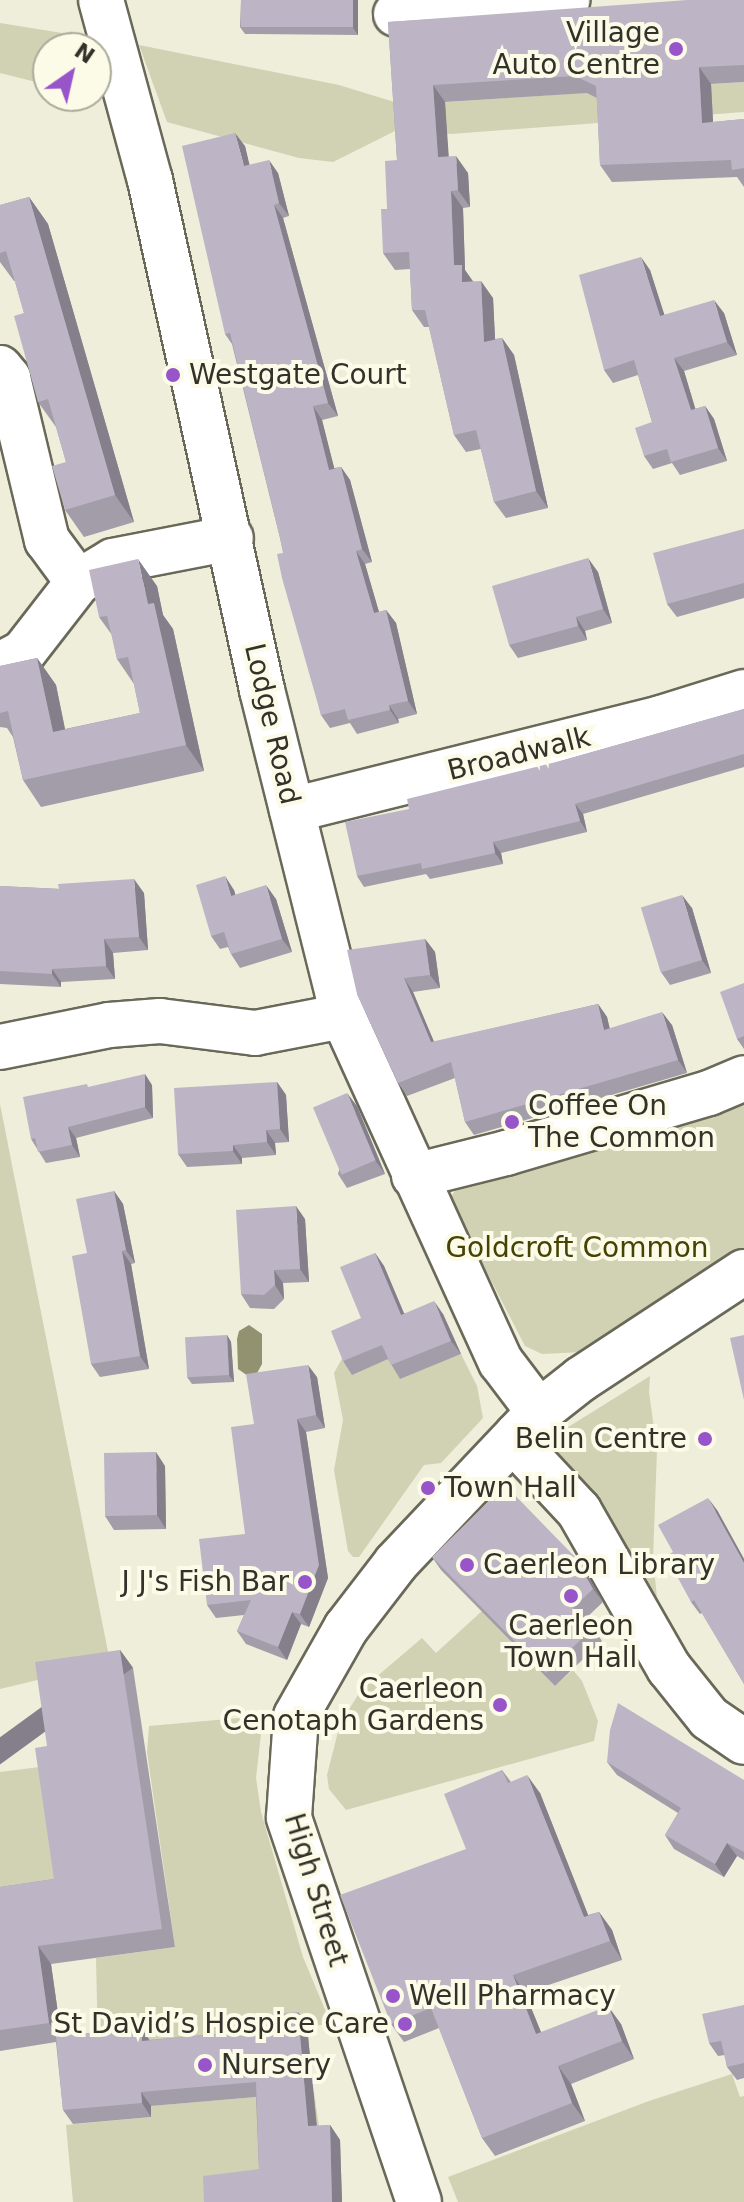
<!DOCTYPE html>
<meta charset="utf-8">
<style>
body{margin:0}
#map{position:relative;width:744px;height:2202px;overflow:hidden;background:#eeeedb;font-family:"DejaVu Sans",sans-serif}
div>[style]{position:absolute}
.green>*{inset:0;background:#d1d1b3}
.water>*{inset:0;background:#929170}
.roads{filter:drop-shadow(2px 0 #6a6959) drop-shadow(-2px 0 #6a6959) drop-shadow(0 2px #6a6959) drop-shadow(0 -2px #6a6959)}
.minor>*{height:44px;margin:-22px;padding:0 22px;transform-origin:22px;border-radius:22px;background:#fff}
.tertiary>*{height:44px;margin:-22px;padding:0 22px;transform-origin:22px;border-radius:22px;background:#fff}
.secondary>*{height:44px;margin:-22px;padding:0 22px;transform-origin:22px;border-radius:22px;background:#fff}
.wall>*{inset:0;background:#a39ca9}
.shaded-wall>*{inset:0;background:#847f8a;transform-origin:0 0}
.building>*{inset:0;background:#bdb5c5;transform-origin:0 0}
.dots>*{width:22px;height:22px;translate:-50% -50%;box-sizing:border-box;border:4px solid #fbfbe8;border-radius:50%}
span{translate:-50% -50%;white-space:nowrap;text-align:center;line-height:1.15;-webkit-text-stroke:8px #fbfbe8;paint-order:stroke}
.poi-label{font-size:28px;color:#32322b}
.right{translate:-100% -50%;text-align:right}
.left{translate:0 -50%;text-align:left}
.street-label{font-size:28px;color:#32322b}
.park-label{font-size:28px;color:#464204}
.north{position:absolute;left:32px;top:32px;width:80px;height:80px;box-sizing:border-box;background:#fbfbe8;border:2px solid #abab9c;border-radius:50%;rotate:34deg;font-size:22px;font-weight:700;line-height:32px;text-align:center;color:#32322b}
.north::after{content:'';display:block;margin:auto;width:28px;height:36px;background:#9855ca;clip-path:polygon(50% 0,100% 100%,50% 72%,0 100%)}
</style>
<div id="map">
<div class="green">
<i style="clip-path:polygon(0 23px,62px 33px,67px 48px,48px 48px,48px 85px,0 73px)"></i>
<i style="clip-path:polygon(139px 45px,339px 85px,404px 105px,744px 82px,744px 112px,451px 134px,397px 130px,333px 162px,299px 158px,167px 122px)"></i>
<i style="clip-path:polygon(744px 1096px,744px 1249px,582px 1352px,542px 1354px,525px 1346px,449px 1199px,455px 1191px,686px 1118px)"></i>
<i style="clip-path:polygon(0 1104px,109px 1657px,83px 1669px,0 1689px)"></i>
<i style="clip-path:polygon(461px 1354px,477px 1386px,483px 1418px,441px 1463px,424px 1465px,359px 1557px,353px 1557px,348px 1551px,334px 1470px,343px 1420px,334px 1373px,344px 1355px,392px 1358px,401px 1378px)"></i>
<i style="clip-path:polygon(650px 1376px,649px 1392px,657px 1450px,653px 1559px,657px 1598px,654px 1601px,551px 1458px,552px 1446px,565px 1429px)"></i>
<i style="clip-path:polygon(482px 1611px,555px 1686px,573px 1670px,582px 1681px,598px 1721px,594px 1741px,346px 1810px,329px 1789px,327px 1775px,340px 1724px,361px 1690px,422px 1638px,436px 1653px)"></i>
<i style="clip-path:polygon(263px 1716px,256px 1778px,261px 1812px,303px 1957px,331px 2024px,98px 2047px,96px 1958px,175px 1947px,147px 1752px,149px 1726px)"></i>
<i style="clip-path:polygon(48px 1766px,67px 1897px,0 1907px,0 1772px)"></i>
<i style="clip-path:polygon(732px 2074px,740px 2097px,744px 2096px,744px 2202px,458px 2202px,448px 2177px,649px 2101px)"></i>
<i style="clip-path:polygon(314px 2092px,321px 2140px,269px 2183px,214px 2202px,73px 2202px,66px 2125px,151px 2117px,151px 2106px)"></i>
</div>
<div class="water">
<i style="clip-path:polygon(249px 1325px,262px 1334px,262px 1364px,256px 1375px,248px 1376px,238px 1369px,237px 1339px,239px 1331px)"></i>
</div>
<div class="roads">
<div class="minor">
<i style="left:396px;top:14px;width:172px;rotate:-4.7deg"></i>
<i style="left:0;top:368px;width:13px;rotate:51deg"></i>
<i style="left:8px;top:378px;width:167px;rotate:76.5deg"></i>
<i style="left:47px;top:540px;width:52px;rotate:53.6deg"></i>
<i style="left:78px;top:582px;width:41px;rotate:-31deg"></i>
<i style="left:113px;top:561px;width:120px;rotate:-11deg"></i>
<i style="left:0;top:665px;width:26px;rotate:-28deg"></i>
<i style="left:23px;top:653px;width:90px;rotate:-52.2deg"></i>
<i style="left:292px;top:810px;width:380px;rotate:-14deg"></i>
<i style="left:661px;top:718px;width:87px;rotate:-17.4deg"></i>
<i style="left:0;top:1047px;width:111px;rotate:-11.4deg"></i>
<i style="left:109px;top:1025px;width:51px;rotate:-4.5deg"></i>
<i style="left:160px;top:1021px;width:96px;rotate:7.2deg"></i>
<i style="left:255px;top:1033px;width:90px;rotate:-10.9deg"></i>
<i style="left:414px;top:1176px;width:95px;rotate:-14deg"></i>
<i style="left:506px;top:1153px;width:212px;rotate:-16.5deg"></i>
<i style="left:709px;top:1093px;width:38px;rotate:-23deg"></i>
<i style="left:517px;top:1435px;width:18px;rotate:68deg"></i>
<i style="left:524px;top:1452px;width:81px;rotate:47deg"></i>
<i style="left:579px;top:1511px;width:181px;rotate:60.2deg"></i>
<i style="left:669px;top:1668px;width:64px;rotate:51.3deg"></i>
<i style="left:709px;top:1718px;width:42px;rotate:34.4deg"></i>
</div>
<div class="tertiary">
<i style="left:101px;top:0;width:187px;rotate:74.8deg"></i>
<i style="left:150px;top:180px;width:522px;rotate:77.61deg"></i>
<i style="left:262px;top:690px;width:336px;rotate:76deg"></i>
<i style="left:343px;top:1016px;width:380px;rotate:65.5deg"></i>
<i style="left:501px;top:1362px;width:63px;rotate:52.8deg"></i>
<i style="left:539px;top:1412px;width:53px;rotate:-38.2deg"></i>
<i style="left:581px;top:1379px;width:195px;rotate:-33.3deg"></i>
</div>
<div class="secondary">
<i style="left:419px;top:2202px;width:406px;rotate:-108.7deg"></i>
<i style="left:289px;top:1817px;width:101px;rotate:-86deg"></i>
<i style="left:296px;top:1716px;width:101px;rotate:-60.4deg"></i>
<i style="left:346px;top:1628px;width:82px;rotate:-52.4deg"></i>
<i style="left:396px;top:1563px;width:208px;rotate:-46.6deg"></i>
</div>
</div>
<div class="wall">
<i style="clip-path:polygon(241px 0,358px 0,358px 35px,245px 34px,240px 27px)"></i>
<i style="clip-path:polygon(744px 0,744px 82px,711px 84px,713px 122px,744px 119px,744px 187px,737px 177px,612px 182px,600px 165px,597px 98px,587px 93px,445px 102px,448px 157px,468px 173px,470px 207px,463px 208px,465px 270px,473px 281px,493px 298px,495px 339px,502px 338px,514px 355px,548px 508px,506px 518px,494px 502px,481px 449px,466px 452px,454px 435px,429px 327px,424px 327px,412px 310px,410px 269px,395px 270px,383px 253px,387px 209px,397px 160px,388px 22px)"></i>
<i style="clip-path:polygon(245px 146px,249px 165px,278px 173px,289px 216px,283px 218px,338px 416px,322px 420px,334px 468px,341px 467px,350px 480px,372px 562px,365px 564px,379px 612px,386px 610px,396px 623px,417px 714px,398px 719px,399px 723px,357px 734px,350px 723px,330px 728px,321px 715px,280px 538px,232px 344px,225px 334px)"></i>
<i style="clip-path:polygon(29px 197px,48px 224px,134px 522px,84px 537px,65px 510px,66px 462px,56px 427px,38px 402px,24px 313px,15px 281px,14px 281px,0 262px,0 205px)"></i>
<i style="clip-path:polygon(650px 270px,664px 315px,724px 313px,737px 355px,684px 371px,695px 409px,705px 406px,714px 419px,727px 461px,680px 475px,672px 463px,653px 469px,644px 456px,652px 422px,638px 375px,613px 383px,604px 370px)"></i>
<i style="clip-path:polygon(744px 529px,744px 598px,677px 617px,667px 604px)"></i>
<i style="clip-path:polygon(598px 572px,612px 623px,585px 631px,587px 640px,518px 658px,509px 645px)"></i>
<i style="clip-path:polygon(157px 586px,163px 615px,173px 629px,204px 771px,41px 807px,23px 780px,13px 737px,7px 728px,0 727px,0 666px,37px 658px,56px 685px,65px 729px,140px 713px,134px 684px,117px 659px,112px 635px,99px 617px)"></i>
<i style="clip-path:polygon(744px 709px,744px 767px,583px 814px,587px 832px,501px 853px,503px 864px,430px 879px,426px 874px,364px 887px,357px 876px,409px 809px,564px 760px)"></i>
<i style="clip-path:polygon(0 886px,144px 893px,148px 950px,113px 953px,115px 979px,61px 982px,61px 987px,0 984px)"></i>
<i style="clip-path:polygon(234px 890px,235px 895px,276px 899px,292px 952px,240px 968px,231px 954px,228px 947px,220px 949px,211px 936px)"></i>
<i style="clip-path:polygon(692px 908px,711px 973px,670px 985px,661px 972px)"></i>
<i style="clip-path:polygon(425px 939px,435px 952px,440px 988px,413px 992px,434px 1042px,598px 1004px,607px 1017px,610px 1029px,672px 1025px,687px 1073px,474px 1135px,465px 1122px,455px 1078px,407px 1096px,398px 1083px,357px 994px)"></i>
<i style="clip-path:polygon(744px 983px,744px 1049px,737px 1039px)"></i>
<i style="clip-path:polygon(277px 1082px,286px 1095px,289px 1142px,275px 1143px,276px 1155px,242px 1158px,242px 1164px,187px 1167px,178px 1154px)"></i>
<i style="clip-path:polygon(152px 1085px,153px 1118px,76px 1138px,80px 1157px,46px 1163px,31px 1139px,89px 1087px)"></i>
<i style="clip-path:polygon(357px 1106px,385px 1174px,347px 1188px,338px 1174px)"></i>
<i style="clip-path:polygon(114px 1191px,123px 1204px,135px 1263px,131px 1264px,149px 1369px,100px 1377px,91px 1364px,87px 1253px)"></i>
<i style="clip-path:polygon(305px 1219px,309px 1282px,283px 1283px,284px 1299px,274px 1309px,250px 1308px,241px 1294px)"></i>
<i style="clip-path:polygon(375px 1253px,384px 1266px,404px 1313px,443px 1314px,461px 1354px,400px 1379px,388px 1359px,352px 1375px,343px 1361px,361px 1318px)"></i>
<i style="clip-path:polygon(227px 1335px,231px 1342px,234px 1382px,192px 1384px,187px 1377px)"></i>
<i style="clip-path:polygon(317px 1377px,325px 1428px,306px 1432px,328px 1578px,309px 1627px,301px 1624px,287px 1660px,246px 1644px,237px 1631px,244px 1615px,216px 1618px,207px 1605px,245px 1534px,254px 1424px)"></i>
<i style="clip-path:polygon(165px 1466px,166px 1529px,114px 1530px,105px 1516px)"></i>
<i style="clip-path:polygon(717px 1510px,744px 1559px,744px 1684px,702px 1613px,700px 1614px,691px 1602px,673px 1552px)"></i>
<i style="clip-path:polygon(432px 1557px,584px 1570px,603px 1602px,584px 1620px,593px 1628px,602px 1641px,555px 1686px,441px 1570px)"></i>
<i style="clip-path:polygon(120px 1650px,133px 1668px,175px 1947px,51px 1964px,61px 2035px,149px 2040px,260px 2030px,298px 2012px,307px 2026px,317px 2126px,330px 2125px,340px 2140px,342px 2202px,204px 2202px,259px 2169px,256px 2097px,151px 2106px,151px 2117px,73px 2124px,63px 2110px,56px 2042px,0 2051px,0 1887px,54px 1879px,47px 1746px)"></i>
<i style="clip-path:polygon(607px 1762px,744px 1780px,744px 1860px,737px 1856px,724px 1877px,674px 1849px,665px 1835px,678px 1813px,617px 1775px)"></i>
<i style="clip-path:polygon(502px 1770px,511px 1782px,540px 1793px,588px 1915px,599px 1912px,612px 1930px,622px 1960px,525px 1993px,541px 2032px,621px 2024px,634px 2059px,571px 2084px,585px 2121px,495px 2156px,482px 2138px,439px 2028px,404px 2042px,391px 2024px)"></i>
<i style="clip-path:polygon(744px 2005px,744px 2078px,737px 2080px,727px 2067px,725px 2055px,718px 2056px,709px 2043px)"></i>
</div>
<div class="shaded-wall">
<i style="clip-path:polygon(353px 0,358px 0,358px 35px,353px 28px)"></i>
<i style="clip-path:polygon(699px 67px,711px 84px,714px 140px,702px 123px)"></i>
<i style="clip-path:polygon(433px 85px,445px 102px,450px 174px,438px 157px)"></i>
<i style="clip-path:polygon(235px 133px,245px 146px,253px 179px,244px 166px)"></i>
<i style="clip-path:polygon(456px 156px,468px 173px,470px 207px,458px 190px)"></i>
<i style="clip-path:polygon(269px 160px,278px 173px,289px 216px,279px 203px)"></i>
<i style="clip-path:polygon(451px 191px,463px 208px,465px 270px,473px 282px,462px 282px,454px 265px)"></i>
<i style="clip-path:polygon(29px 197px,48px 224px,134px 522px,115px 495px)"></i>
<i style="clip-path:polygon(274px 205px,283px 218px,338px 416px,328px 403px)"></i>
<i style="clip-path:polygon(641px 257px,650px 270px,669px 329px,660px 316px)"></i>
<i style="clip-path:polygon(481px 281px,493px 298px,496px 359px,484px 342px)"></i>
<i style="clip-path:polygon(714px 300px,724px 313px,737px 355px,727px 342px)"></i>
<i style="clip-path:polygon(502px 338px,514px 355px,548px 508px,536px 491px)"></i>
<i style="clip-path:polygon(674px 358px,684px 371px,700px 424px,691px 410px)"></i>
<i style="clip-path:polygon(313px 406px,322px 420px,338px 483px,329px 470px)"></i>
<i style="clip-path:polygon(705px 406px,714px 419px,727px 461px,718px 448px)"></i>
<i style="clip-path:polygon(341px 467px,350px 480px,372px 562px,362px 549px)"></i>
<i style="clip-path:polygon(356px 551px,365px 564px,383px 626px,374px 613px)"></i>
<i style="clip-path:polygon(588px 558px,598px 572px,612px 623px,603px 609px)"></i>
<i style="clip-path:polygon(138px 559px,157px 586px,163px 615px,173px 629px,204px 771px,186px 745px,148px 604px)"></i>
<i style="clip-path:polygon(386px 610px,396px 623px,417px 714px,408px 701px)"></i>
<i style="clip-path:polygon(576px 617px,585px 631px,587px 640px,578px 626px)"></i>
<i style="clip-path:polygon(37px 658px,56px 685px,71px 759px,53px 732px)"></i>
<i style="clip-path:polygon(389px 705px,398px 719px,399px 723px,390px 710px)"></i>
<i style="clip-path:polygon(575px 804px,583px 814px,587px 832px,580px 821px)"></i>
<i style="clip-path:polygon(493px 842px,501px 853px,503px 864px,495px 853px)"></i>
<i style="clip-path:polygon(225px 876px,234px 890px,240px 910px,231px 896px)"></i>
<i style="clip-path:polygon(134px 879px,144px 893px,148px 950px,139px 937px)"></i>
<i style="clip-path:polygon(266px 885px,276px 899px,292px 952px,282px 939px)"></i>
<i style="clip-path:polygon(682px 895px,692px 908px,711px 973px,702px 960px)"></i>
<i style="clip-path:polygon(104px 939px,113px 953px,115px 979px,106px 966px)"></i>
<i style="clip-path:polygon(425px 939px,435px 952px,440px 988px,430px 975px)"></i>
<i style="clip-path:polygon(52px 969px,61px 982px,61px 987px,52px 974px)"></i>
<i style="clip-path:polygon(404px 978px,413px 992px,440px 1056px,431px 1042px)"></i>
<i style="clip-path:polygon(598px 1004px,607px 1017px,613px 1044px,604px 1030px)"></i>
<i style="clip-path:polygon(662px 1012px,672px 1025px,687px 1073px,678px 1060px)"></i>
<i style="clip-path:polygon(145px 1074px,152px 1085px,153px 1118px,145px 1107px)"></i>
<i style="clip-path:polygon(277px 1082px,286px 1095px,289px 1142px,280px 1129px)"></i>
<i style="clip-path:polygon(347px 1093px,357px 1106px,385px 1174px,375px 1160px)"></i>
<i style="clip-path:polygon(68px 1127px,76px 1138px,80px 1157px,72px 1145px)"></i>
<i style="clip-path:polygon(266px 1130px,275px 1143px,276px 1155px,267px 1142px)"></i>
<i style="clip-path:polygon(233px 1145px,242px 1158px,242px 1164px,233px 1151px)"></i>
<i style="clip-path:polygon(114px 1191px,123px 1204px,135px 1263px,126px 1250px)"></i>
<i style="clip-path:polygon(296px 1206px,305px 1219px,309px 1282px,300px 1269px)"></i>
<i style="clip-path:polygon(122px 1251px,131px 1264px,149px 1369px,140px 1356px)"></i>
<i style="clip-path:polygon(375px 1253px,384px 1266px,410px 1328px,401px 1315px)"></i>
<i style="clip-path:polygon(274px 1270px,283px 1283px,284px 1299px,275px 1285px)"></i>
<i style="clip-path:polygon(434px 1301px,443px 1314px,461px 1354px,451px 1341px)"></i>
<i style="clip-path:polygon(227px 1335px,231px 1342px,234px 1382px,229px 1375px)"></i>
<i style="clip-path:polygon(308px 1365px,317px 1377px,325px 1428px,316px 1415px)"></i>
<i style="clip-path:polygon(297px 1419px,306px 1432px,328px 1578px,309px 1627px,300px 1614px)"></i>
<i style="clip-path:polygon(156px 1452px,165px 1466px,166px 1529px,157px 1515px)"></i>
<i style="clip-path:polygon(708px 1498px,717px 1510px,744px 1559px,744px 1563px)"></i>
<i style="clip-path:polygon(575px 1557px,584px 1570px,603px 1602px,593px 1589px)"></i>
<i style="clip-path:polygon(292px 1612px,301px 1624px,287px 1660px,278px 1647px)"></i>
<i style="left:120px;top:1650px;width:22px;height:282px;rotate:54deg"></i>
<i style="clip-path:polygon(527px 1775px,540px 1793px,596px 1935px,584px 1917px)"></i>
<i style="clip-path:polygon(727px 1843px,737px 1856px,724px 1877px,715px 1864px)"></i>
<i style="clip-path:polygon(599px 1912px,612px 1930px,622px 1960px,610px 1941px)"></i>
<i style="clip-path:polygon(38px 1946px,51px 1964px,62px 2041px,49px 2023px)"></i>
<i style="clip-path:polygon(513px 1975px,525px 1993px,549px 2052px,536px 2034px)"></i>
<i style="clip-path:polygon(608px 2006px,621px 2024px,634px 2059px,622px 2041px)"></i>
<i style="clip-path:polygon(298px 2012px,307px 2026px,318px 2140px,308px 2126px)"></i>
<i style="clip-path:polygon(141px 2028px,151px 2042px,142px 2041px)"></i>
<i style="clip-path:polygon(558px 2066px,571px 2084px,585px 2121px,572px 2103px)"></i>
<i style="clip-path:polygon(141px 2092px,151px 2106px,151px 2117px,142px 2103px)"></i>
<i style="clip-path:polygon(330px 2125px,340px 2140px,342px 2202px,332px 2202px)"></i>
</div>
<div class="building">
<i style="left:241px;top:0;width:112px;height:27px"></i>
<i style="clip-path:polygon(687px 0,744px 0,744px 65px,699px 67px,702px 123px,744px 119px,744px 168px,732px 170px,731px 160px,600px 165px,596px 86px,575px 76px,433px 85px,438px 157px,456px 156px,458px 190px,451px 191px,454px 265px,462px 265px,462px 282px,481px 281px,484px 342px,502px 338px,536px 491px,494px 502px,476px 430px,454px 435px,425px 310px,412px 310px,409px 252px,383px 253px,381px 209px,387px 209px,385px 161px,397px 160px,388px 22px)"></i>
<i style="clip-path:polygon(235px 133px,244px 166px,269px 160px,279px 203px,274px 205px,328px 403px,313px 406px,329px 470px,341px 467px,362px 549px,356px 551px,374px 613px,386px 610px,408px 701px,389px 705px,390px 710px,348px 720px,345px 709px,321px 715px,282px 578px,277px 554px,283px 553px,280px 538px,230px 333px,225px 334px,182px 146px)"></i>
<i style="clip-path:polygon(29px 197px,115px 495px,65px 510px,52px 466px,66px 462px,48px 399px,38px 402px,14px 316px,24px 313px,6px 251px,0 253px,0 205px)"></i>
<i style="clip-path:polygon(641px 257px,660px 316px,714px 300px,727px 342px,674px 358px,691px 410px,705px 406px,718px 448px,671px 462px,667px 449px,644px 456px,635px 428px,652px 422px,634px 360px,604px 370px,579px 275px)"></i>
<i style="clip-path:polygon(744px 529px,744px 583px,667px 604px,653px 553px)"></i>
<i style="clip-path:polygon(588px 558px,603px 609px,576px 617px,578px 626px,509px 645px,492px 586px)"></i>
<i style="clip-path:polygon(138px 559px,148px 604px,154px 603px,186px 745px,23px 780px,8px 711px,0 713px,0 666px,37px 658px,53px 732px,140px 713px,128px 657px,117px 659px,107px 616px,99px 617px,89px 570px)"></i>
<i style="clip-path:polygon(744px 709px,744px 754px,575px 804px,580px 821px,493px 842px,495px 853px,422px 869px,421px 863px,357px 876px,345px 822px,409px 809px,407px 799px,564px 760px)"></i>
<i style="clip-path:polygon(225px 876px,231px 896px,266px 885px,282px 939px,231px 954px,224px 932px,211px 936px,196px 885px)"></i>
<i style="clip-path:polygon(134px 879px,139px 937px,104px 939px,106px 966px,52px 969px,52px 974px,0 971px,0 886px,59px 889px,58px 884px)"></i>
<i style="left:682px;top:895px;width:68px;height:43px;rotate:73deg"></i>
<i style="clip-path:polygon(425px 939px,430px 975px,404px 978px,431px 1042px,598px 1004px,604px 1030px,662px 1012px,678px 1060px,465px 1122px,451px 1062px,398px 1083px,357px 994px,347px 950px)"></i>
<i style="clip-path:polygon(744px 983px,744px 1036px,737px 1039px,720px 992px)"></i>
<i style="clip-path:polygon(145px 1074px,145px 1107px,68px 1127px,72px 1145px,38px 1152px,35px 1138px,31px 1139px,23px 1097px,87px 1084px,88px 1087px)"></i>
<i style="clip-path:polygon(277px 1082px,280px 1129px,266px 1130px,267px 1142px,233px 1145px,233px 1151px,178px 1154px,174px 1088px)"></i>
<i style="left:347px;top:1093px;width:73px;height:37px;rotate:67deg"></i>
<i style="clip-path:polygon(114px 1191px,126px 1250px,122px 1251px,140px 1356px,91px 1364px,72px 1256px,87px 1253px,76px 1199px)"></i>
<i style="clip-path:polygon(296px 1206px,300px 1269px,274px 1270px,275px 1285px,264px 1295px,241px 1294px,236px 1210px)"></i>
<i style="clip-path:polygon(375px 1253px,401px 1315px,434px 1301px,451px 1341px,391px 1365px,382px 1345px,343px 1361px,331px 1331px,361px 1318px,340px 1267px)"></i>
<i style="left:227px;top:1335px;width:40px;height:42px;rotate:87deg"></i>
<i style="clip-path:polygon(744px 1335px,744px 1400px,730px 1338px)"></i>
<i style="clip-path:polygon(308px 1365px,316px 1415px,297px 1419px,319px 1565px,300px 1614px,292px 1612px,278px 1647px,237px 1631px,251px 1600px,207px 1605px,199px 1539px,245px 1534px,231px 1427px,254px 1424px,246px 1374px)"></i>
<i style="left:156px;top:1452px;width:63px;height:52px;rotate:89deg"></i>
<i style="clip-path:polygon(505px 1485px,575px 1557px,593px 1589px,573px 1608px,593px 1628px,546px 1673px,432px 1557px)"></i>
<i style="clip-path:polygon(708px 1498px,744px 1563px,744px 1684px,694px 1600px,691px 1602px,666px 1556px,673px 1552px,658px 1525px)"></i>
<i style="clip-path:polygon(120px 1650px,162px 1929px,38px 1946px,49px 2023px,0 2030px,0 1887px,54px 1879px,35px 1748px,47px 1746px,35px 1662px)"></i>
<i style="clip-path:polygon(618px 1703px,744px 1780px,744px 1852px,727px 1843px,715px 1864px,665px 1835px,681px 1808px,607px 1762px,610px 1730px)"></i>
<i style="clip-path:polygon(502px 1770px,508px 1783px,527px 1775px,584px 1917px,599px 1912px,610px 1941px,513px 1975px,536px 2034px,608px 2006px,622px 2041px,558px 2066px,572px 2103px,482px 2138px,431px 2008px,391px 2024px,340px 1895px,466px 1849px,444px 1794px)"></i>
<i style="clip-path:polygon(744px 2005px,744px 2063px,727px 2067px,721px 2041px,709px 2043px,702px 2014px)"></i>
<i style="clip-path:polygon(298px 2012px,308px 2126px,330px 2125px,332px 2202px,204px 2202px,203px 2176px,259px 2169px,256px 2082px,141px 2092px,142px 2103px,63px 2110px,56px 2036px,141px 2028px,142px 2041px,260px 2030px,258px 2015px)"></i>
</div>
<div class="dots">
<i style="left:676px;top:49px;background:#9855ca"></i>
<i style="left:173px;top:375px;background:#9855ca"></i>
<i style="left:512px;top:1122px;background:#9855ca"></i>
<i style="left:705px;top:1439px;background:#9855ca"></i>
<i style="left:428px;top:1488px;background:#9855ca"></i>
<i style="left:467px;top:1565px;background:#9855ca"></i>
<i style="left:305px;top:1582px;background:#9855ca"></i>
<i style="left:571px;top:1596px;background:#9855ca"></i>
<i style="left:500px;top:1705px;background:#9855ca"></i>
<i style="left:393px;top:1996px;background:#9855ca"></i>
<i style="left:405px;top:2024px;background:#9855ca"></i>
<i style="left:205px;top:2065px;background:#9855ca"></i>
</div>
<div class="poi-label">
<span class="right" style="left:660px;top:49px">Village<br>Auto Centre</span>
<span class="left" style="left:189px;top:375px">Westgate Court</span>
<span class="left" style="left:528px;top:1122px">Coffee On<br>The Common</span>
<span class="right" style="left:687px;top:1439px">Belin Centre</span>
<span class="left" style="left:444px;top:1488px">Town Hall</span>
<span class="left" style="left:483px;top:1565px">Caerleon Library</span>
<span class="right" style="left:289px;top:1582px">J J's Fish Bar</span>
<span style="left:571px;top:1642px">Caerleon<br>Town Hall</span>
<span class="right" style="left:484px;top:1705px">Caerleon<br>Cenotaph Gardens</span>
<span class="left" style="left:409px;top:1996px">Well Pharmacy</span>
<span class="right" style="left:389px;top:2024px">St David’s Hospice Care</span>
<span class="left" style="left:221px;top:2065px">Nursery</span>
</div>
<div class="street-label">
<span style="left:272px;top:724px;rotate:77deg">Lodge Road</span>
<span style="left:519px;top:754px;rotate:-14deg">Broadwalk</span>
<span style="left:316px;top:1890px;rotate:73deg">High Street</span>
</div>
<div class="park-label">
<span style="left:577px;top:1248px">Goldcroft Common</span>
</div>
<div class="north">N</div>
</div>
